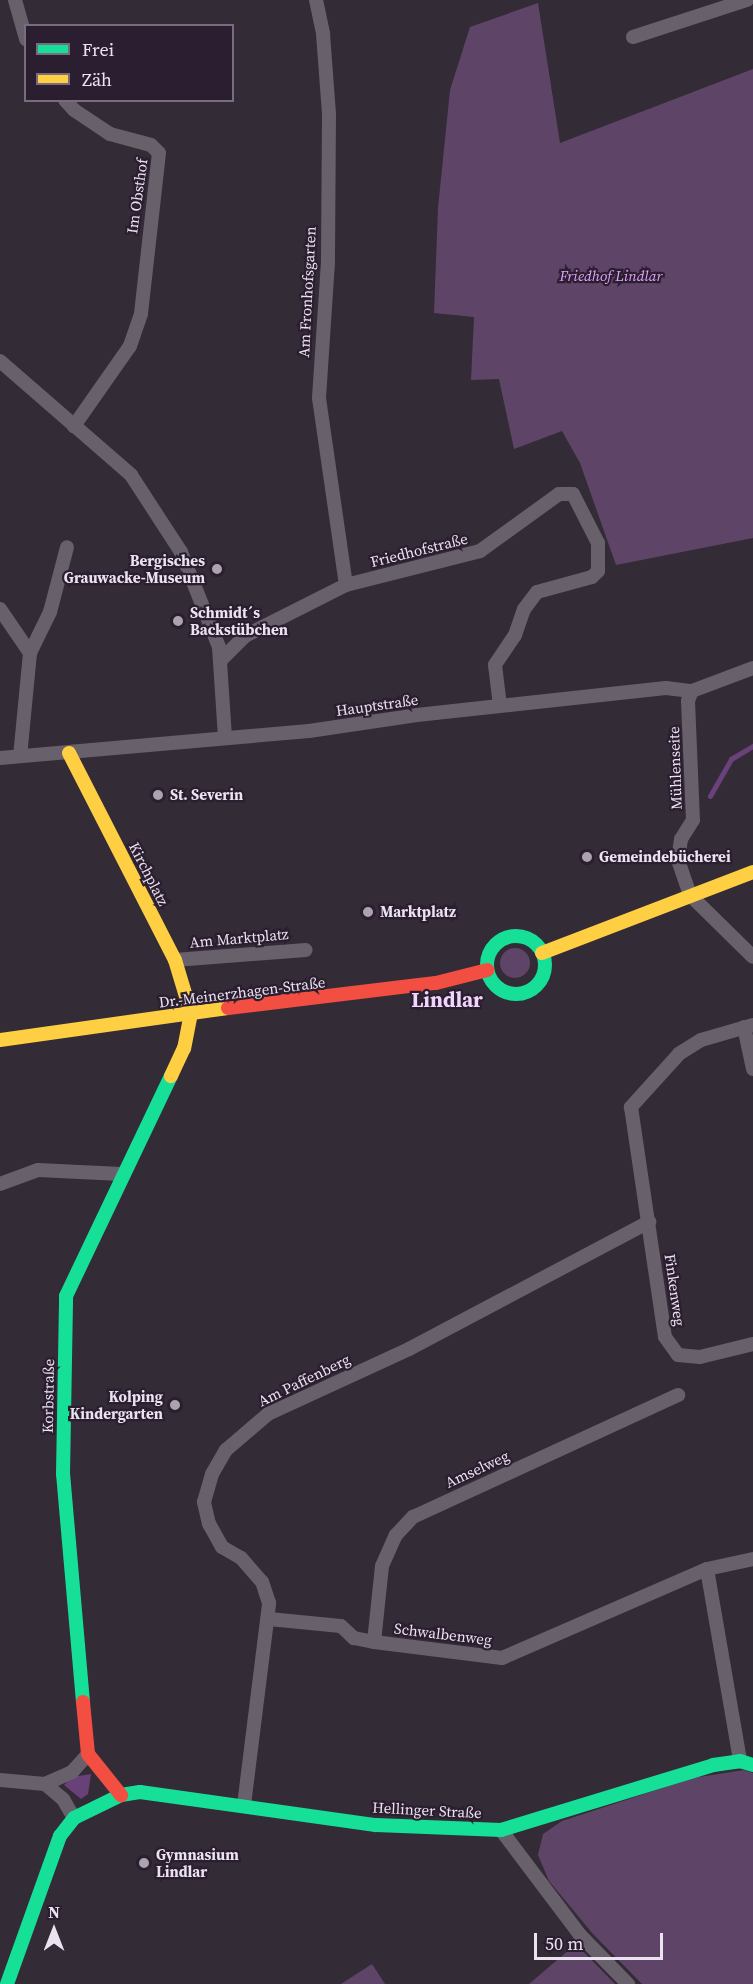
<!DOCTYPE html>
<meta charset="utf-8">
<style>
body{margin:0}
#map{position:relative;width:753px;height:1984px;overflow:hidden;background:#332b36;font-family:"Source Serif 4",serif}
div>[style]{position:absolute}
.green>*{inset:0;background:#5e4568}
.round{border-radius:50%}
.forest>*{inset:0;background:#684178}
.stream>*{height:5px;margin:-2.5px;padding:0 2.5px;transform-origin:2.5px;border-radius:2.5px;background:#6a417a}
.street>*{height:14px;margin:-7px;padding:0 7px;transform-origin:7px;border-radius:7px;background:#68616c}
.fast>*{height:14px;margin:-7px;padding:0 7px;transform-origin:7px;border-radius:7px;background:#16e098}
.fast>.ring{margin:-7px;padding:0;box-sizing:content-box;background:none;border:14px solid #16e098;border-radius:50%}
.slow>*{height:14px;margin:-7px;padding:0 7px;transform-origin:7px;border-radius:7px;background:#ffcf43}
.jam>*{height:14px;margin:-7px;padding:0 7px;transform-origin:7px;border-radius:7px;background:#f24e42}
.dots>*{width:16px;height:16px;translate:-50% -50%;box-sizing:border-box;border:3px solid #2b1e30;border-radius:50%}
span{translate:-50% -50%;white-space:nowrap;text-align:center;line-height:1.15;-webkit-text-stroke:4.5px #2b1e30;paint-order:stroke}
.street-label{font-size:15px;color:#ebe3ef}
.park-label{font-size:15px;color:#e1a1fb;font-style:italic}
.poi-label{font-size:15px;color:#ebe3ef;font-weight:700}
.right{translate:-100% -50%;text-align:right}
.left{translate:0 -50%;text-align:left}
.district-label{font-size:21px;color:#f0d5fc;font-weight:700}
.legend{position:absolute;left:24px;top:24px;width:210px;height:78px;box-sizing:border-box;background:#2b1e30;border:2px solid #786d7c;margin:0;padding:8px 10px;list-style:none;font-size:18px;color:#ebe3ef}
.legend li{display:flex;align-items:center;gap:12px;height:30px}
.legend b{width:30px;border:2px solid #786d7c}
.north{position:absolute;left:24px;top:1900px;width:60px;height:60px;-webkit-text-stroke:4px #2b1e30;paint-order:stroke;rotate:0deg;font-size:16px;font-weight:700;line-height:24px;text-align:center;color:#ebe3ef}
.north::after{content:'';display:block;margin:auto;width:21px;height:27px;background:#ebe3ef;clip-path:polygon(50% 0,100% 100%,50% 72%,0 100%)}
.scale{position:absolute;left:534px;top:1933px;width:129px;height:27px;box-sizing:border-box;border:3px solid #ebe3ef;border-top:0;padding-left:8px;font-size:18px;line-height:21px;white-space:nowrap;color:#ebe3ef;-webkit-text-stroke:4px #2b1e30;paint-order:stroke}
</style>
<div id="map">
<div class="green">
<i style="clip-path:polygon(538px 3px,560px 143px,753px 69px,753px 538px,616px 565px,580px 463px,562px 431px,514px 449px,499px 379px,471px 380px,474px 317px,434px 313px,438px 208px,450px 90px,470px 27px)"></i>
<i class="round" style="left:500px;top:948px;width:30px;height:30px"></i>
<i style="clip-path:polygon(744px 1770px,753px 1773px,753px 1984px,642px 1984px,593px 1934px,549px 1881px,538px 1855px,543px 1834px,562px 1821px,693px 1778px)"></i>
<i style="clip-path:polygon(576px 1944px,615px 1984px,529px 1984px)"></i>
<i style="clip-path:polygon(372px 1964px,385px 1984px,341px 1984px)"></i>
</div>
<div class="forest">
<i style="clip-path:polygon(91px 1774px,88px 1794px,81px 1799px,64px 1785px,72px 1777px)"></i>
</div>
<div class="stream">
<i style="left:710px;top:796px;width:43px;rotate:-60.4deg"></i>
<i style="left:731px;top:759px;width:26px;rotate:-31deg"></i>
</div>
<div class="street">
<i style="left:15px;top:0;width:41px;rotate:74.2deg"></i>
<i style="left:316px;top:0;width:35px;rotate:78deg"></i>
<i style="left:323px;top:34px;width:80px;rotate:85.7deg"></i>
<i style="left:329px;top:114px;width:148px;rotate:90.4deg"></i>
<i style="left:328px;top:262px;width:136px;rotate:93.8deg"></i>
<i style="left:319px;top:398px;width:189px;rotate:81.8deg"></i>
<i style="left:633px;top:37px;width:120px;rotate:-18deg"></i>
<i style="left:65px;top:100px;width:13px;rotate:48deg"></i>
<i style="left:74px;top:110px;width:43px;rotate:33.7deg"></i>
<i style="left:110px;top:134px;width:42px;rotate:15deg"></i>
<i style="left:151px;top:145px;width:11px;rotate:45deg"></i>
<i style="left:159px;top:153px;width:162px;rotate:96.4deg"></i>
<i style="left:141px;top:314px;width:34px;rotate:109deg"></i>
<i style="left:130px;top:346px;width:98px;rotate:125deg"></i>
<i style="left:0;top:361px;width:174px;rotate:41deg"></i>
<i style="left:131px;top:475px;width:92px;rotate:57deg"></i>
<i style="left:181px;top:552px;width:102px;rotate:68.2deg"></i>
<i style="left:219px;top:647px;width:90px;rotate:86.2deg"></i>
<i style="left:0;top:609px;width:53px;rotate:55.7deg"></i>
<i style="left:30px;top:653px;width:103px;rotate:95.5deg"></i>
<i style="left:30px;top:653px;width:46px;rotate:-64deg"></i>
<i style="left:50px;top:612px;width:67px;rotate:-75.3deg"></i>
<i style="left:220px;top:661px;width:35px;rotate:-45deg"></i>
<i style="left:245px;top:636px;width:113px;rotate:-26.8deg"></i>
<i style="left:346px;top:585px;width:138px;rotate:-14.2deg"></i>
<i style="left:480px;top:551px;width:97px;rotate:-35.8deg"></i>
<i style="left:559px;top:494px;width:14px"></i>
<i style="left:573px;top:494px;width:55px;rotate:63deg"></i>
<i style="left:598px;top:543px;width:28px;rotate:90deg"></i>
<i style="left:598px;top:571px;width:8px;rotate:135deg"></i>
<i style="left:592px;top:577px;width:57px;rotate:164.7deg"></i>
<i style="left:537px;top:592px;width:21px;rotate:127deg"></i>
<i style="left:524px;top:609px;width:28px;rotate:109deg"></i>
<i style="left:515px;top:635px;width:36px;rotate:124deg"></i>
<i style="left:495px;top:665px;width:41px;rotate:83deg"></i>
<i style="left:692px;top:691px;width:11px;rotate:112deg"></i>
<i style="left:688px;top:701px;width:119px;rotate:87.6deg"></i>
<i style="left:693px;top:820px;width:22px;rotate:122deg"></i>
<i style="left:681px;top:839px;width:21px;rotate:98deg"></i>
<i style="left:678px;top:860px;width:37px;rotate:71deg"></i>
<i style="left:690px;top:895px;width:88px;rotate:44.5deg"></i>
<i style="left:0;top:758px;width:310px;rotate:-5deg"></i>
<i style="left:309px;top:731px;width:109px;rotate:-8.4deg"></i>
<i style="left:417px;top:715px;width:250px;rotate:-6.2deg"></i>
<i style="left:666px;top:688px;width:26px;rotate:7deg"></i>
<i style="left:692px;top:691px;width:65px;rotate:-20.7deg"></i>
<i style="left:175px;top:960px;width:131px;rotate:-4.4deg"></i>
<i style="left:753px;top:1025px;width:54px;rotate:163.9deg"></i>
<i style="left:701px;top:1040px;width:26px;rotate:148deg"></i>
<i style="left:679px;top:1054px;width:72px;rotate:132.2deg"></i>
<i style="left:631px;top:1107px;width:232px;rotate:81.6deg"></i>
<i style="left:665px;top:1337px;width:22px;rotate:54deg"></i>
<i style="left:678px;top:1355px;width:22px;rotate:5deg"></i>
<i style="left:700px;top:1357px;width:55px;rotate:-13.8deg"></i>
<i style="left:744px;top:1027px;width:43px;rotate:77.9deg"></i>
<i style="left:0;top:1184px;width:40px;rotate:-20.2deg"></i>
<i style="left:38px;top:1170px;width:83px;rotate:2.8deg"></i>
<i style="left:707px;top:1569px;width:47px;rotate:-12.3deg"></i>
<i style="left:269px;top:1619px;width:72px;rotate:5.6deg"></i>
<i style="left:341px;top:1626px;width:18px;rotate:43deg"></i>
<i style="left:354px;top:1638px;width:20px;rotate:11deg"></i>
<i style="left:374px;top:1642px;width:129px;rotate:7.1deg"></i>
<i style="left:502px;top:1658px;width:223px;rotate:-23.5deg"></i>
<i style="left:707px;top:1569px;width:195px;rotate:80.2deg"></i>
<i style="left:374px;top:1642px;width:76px;rotate:-84deg"></i>
<i style="left:382px;top:1566px;width:34px;rotate:-66deg"></i>
<i style="left:396px;top:1535px;width:25px;rotate:-47deg"></i>
<i style="left:413px;top:1517px;width:292px;rotate:-24.7deg"></i>
<i style="left:0;top:1780px;width:45px;rotate:5.1deg"></i>
<i style="left:45px;top:1784px;width:23px;rotate:40deg"></i>
<i style="left:63px;top:1799px;width:22px;rotate:60deg"></i>
<i style="left:45px;top:1784px;width:30px;rotate:-24deg"></i>
<i style="left:72px;top:1772px;width:24px;rotate:-48deg"></i>
<i style="left:244px;top:1805px;width:204px;rotate:-82.9deg"></i>
<i style="left:269px;top:1603px;width:22px;rotate:-108deg"></i>
<i style="left:262px;top:1582px;width:32px;rotate:-131deg"></i>
<i style="left:241px;top:1558px;width:22px;rotate:-150deg"></i>
<i style="left:222px;top:1547px;width:26px;rotate:-119deg"></i>
<i style="left:209px;top:1524px;width:23px;rotate:-103deg"></i>
<i style="left:204px;top:1502px;width:29px;rotate:-74deg"></i>
<i style="left:212px;top:1474px;width:28px;rotate:-60deg"></i>
<i style="left:226px;top:1450px;width:55px;rotate:-40.6deg"></i>
<i style="left:268px;top:1414px;width:155px;rotate:-24.7deg"></i>
<i style="left:409px;top:1349px;width:272px;rotate:-27.9deg"></i>
<i style="left:501px;top:1830px;width:131px;rotate:53deg"></i>
<i style="left:580px;top:1935px;width:69px;rotate:45.6deg"></i>
</div>
<div class="fast">
<i class="ring" style="left:487px;top:936px;width:44px;height:44px"></i>
<i style="left:83px;top:1702px;width:229px;rotate:-95deg"></i>
<i style="left:63px;top:1474px;width:178px;rotate:-89deg"></i>
<i style="left:66px;top:1296px;width:244px;rotate:-64.5deg"></i>
<i style="left:7px;top:1984px;width:157px;rotate:-70.3deg"></i>
<i style="left:60px;top:1836px;width:23px;rotate:-52deg"></i>
<i style="left:74px;top:1818px;width:52px;rotate:-26.1deg"></i>
<i style="left:121px;top:1795px;width:19px;rotate:-9deg"></i>
<i style="left:140px;top:1792px;width:238px;rotate:8deg"></i>
<i style="left:376px;top:1825px;width:125px;rotate:2.3deg"></i>
<i style="left:501px;top:1830px;width:222px;rotate:-17deg"></i>
<i style="left:713px;top:1765px;width:27px;rotate:-8deg"></i>
<i style="left:740px;top:1761px;width:14px;rotate:17deg"></i>
</div>
<div class="slow">
<i style="left:69px;top:753px;width:233px;rotate:62.9deg"></i>
<i style="left:175px;top:960px;width:55px;rotate:73.2deg"></i>
<i style="left:191px;top:1013px;width:36px;rotate:101deg"></i>
<i style="left:184px;top:1048px;width:31px;rotate:115deg"></i>
<i style="left:542px;top:953px;width:226px;rotate:-21deg"></i>
<i style="left:0;top:1040px;width:230px;rotate:-8deg"></i>
</div>
<div class="jam">
<i style="left:228px;top:1008px;width:209px;rotate:-6.9deg"></i>
<i style="left:436px;top:983px;width:53px;rotate:-14.3deg"></i>
<i style="left:83px;top:1702px;width:52px;rotate:84.5deg"></i>
<i style="left:88px;top:1754px;width:53px;rotate:51.2deg"></i>
</div>
<div class="dots">
<i style="left:217px;top:569px;background:#aba3ae"></i>
<i style="left:178px;top:621px;background:#aba3ae"></i>
<i style="left:158px;top:795px;background:#aba3ae"></i>
<i style="left:587px;top:857px;background:#aba3ae"></i>
<i style="left:368px;top:912px;background:#aba3ae"></i>
<i style="left:175px;top:1405px;background:#aba3ae"></i>
<i style="left:144px;top:1863px;background:#aba3ae"></i>
</div>
<div class="street-label">
<span style="left:137px;top:196px;rotate:-82deg">Im Obsthof</span>
<span style="left:307px;top:292px;rotate:-87deg">Am Fronhofsgarten</span>
<span style="left:419px;top:550px;rotate:-14deg">Friedhofstraße</span>
<span style="left:377px;top:705px;rotate:-8deg">Hauptstraße</span>
<span style="left:675px;top:768px;rotate:-92deg">Mühlenseite</span>
<span style="left:149px;top:874px;rotate:63deg">Kirchplatz</span>
<span style="left:239px;top:938px;rotate:-5deg">Am Marktplatz</span>
<span style="left:242px;top:992px;rotate:-7deg">Dr.-Meinerzhagen-Straße</span>
<span style="left:675px;top:1290px;rotate:82deg">Finkenweg</span>
<span style="left:304px;top:1380px;rotate:-26deg">Am Paffenberg</span>
<span style="left:48px;top:1396px;rotate:-89deg">Korbstraße</span>
<span style="left:477px;top:1469px;rotate:-25deg">Amselweg</span>
<span style="left:443px;top:1634px;rotate:7deg">Schwalbenweg</span>
<span style="left:427px;top:1810px;rotate:3deg">Hellinger Straße</span>
</div>
<div class="park-label">
<span style="left:611px;top:276px">Friedhof Lindlar</span>
</div>
<div class="poi-label">
<span class="right" style="left:205px;top:569px">Bergisches<br>Grauwacke-Museum</span>
<span class="left" style="left:190px;top:621px">Schmidt´s<br>Backstübchen</span>
<span class="left" style="left:170px;top:795px">St. Severin</span>
<span class="left" style="left:599px;top:857px">Gemeindebücherei</span>
<span class="left" style="left:380px;top:912px">Marktplatz</span>
<span class="right" style="left:163px;top:1405px">Kolping<br>Kindergarten</span>
<span class="left" style="left:156px;top:1863px">Gymnasium<br>Lindlar</span>
</div>
<div class="district-label">
<span style="left:447px;top:1000px">Lindlar</span>
</div>
<ul class="legend">
<li><b style="height:8px;background:#16e098"></b>Frei</li>
<li><b style="height:8px;background:#ffcf43"></b>Zäh</li>
</ul>
<div class="north">N</div>
<div class="scale">50 m</div>
</div>
